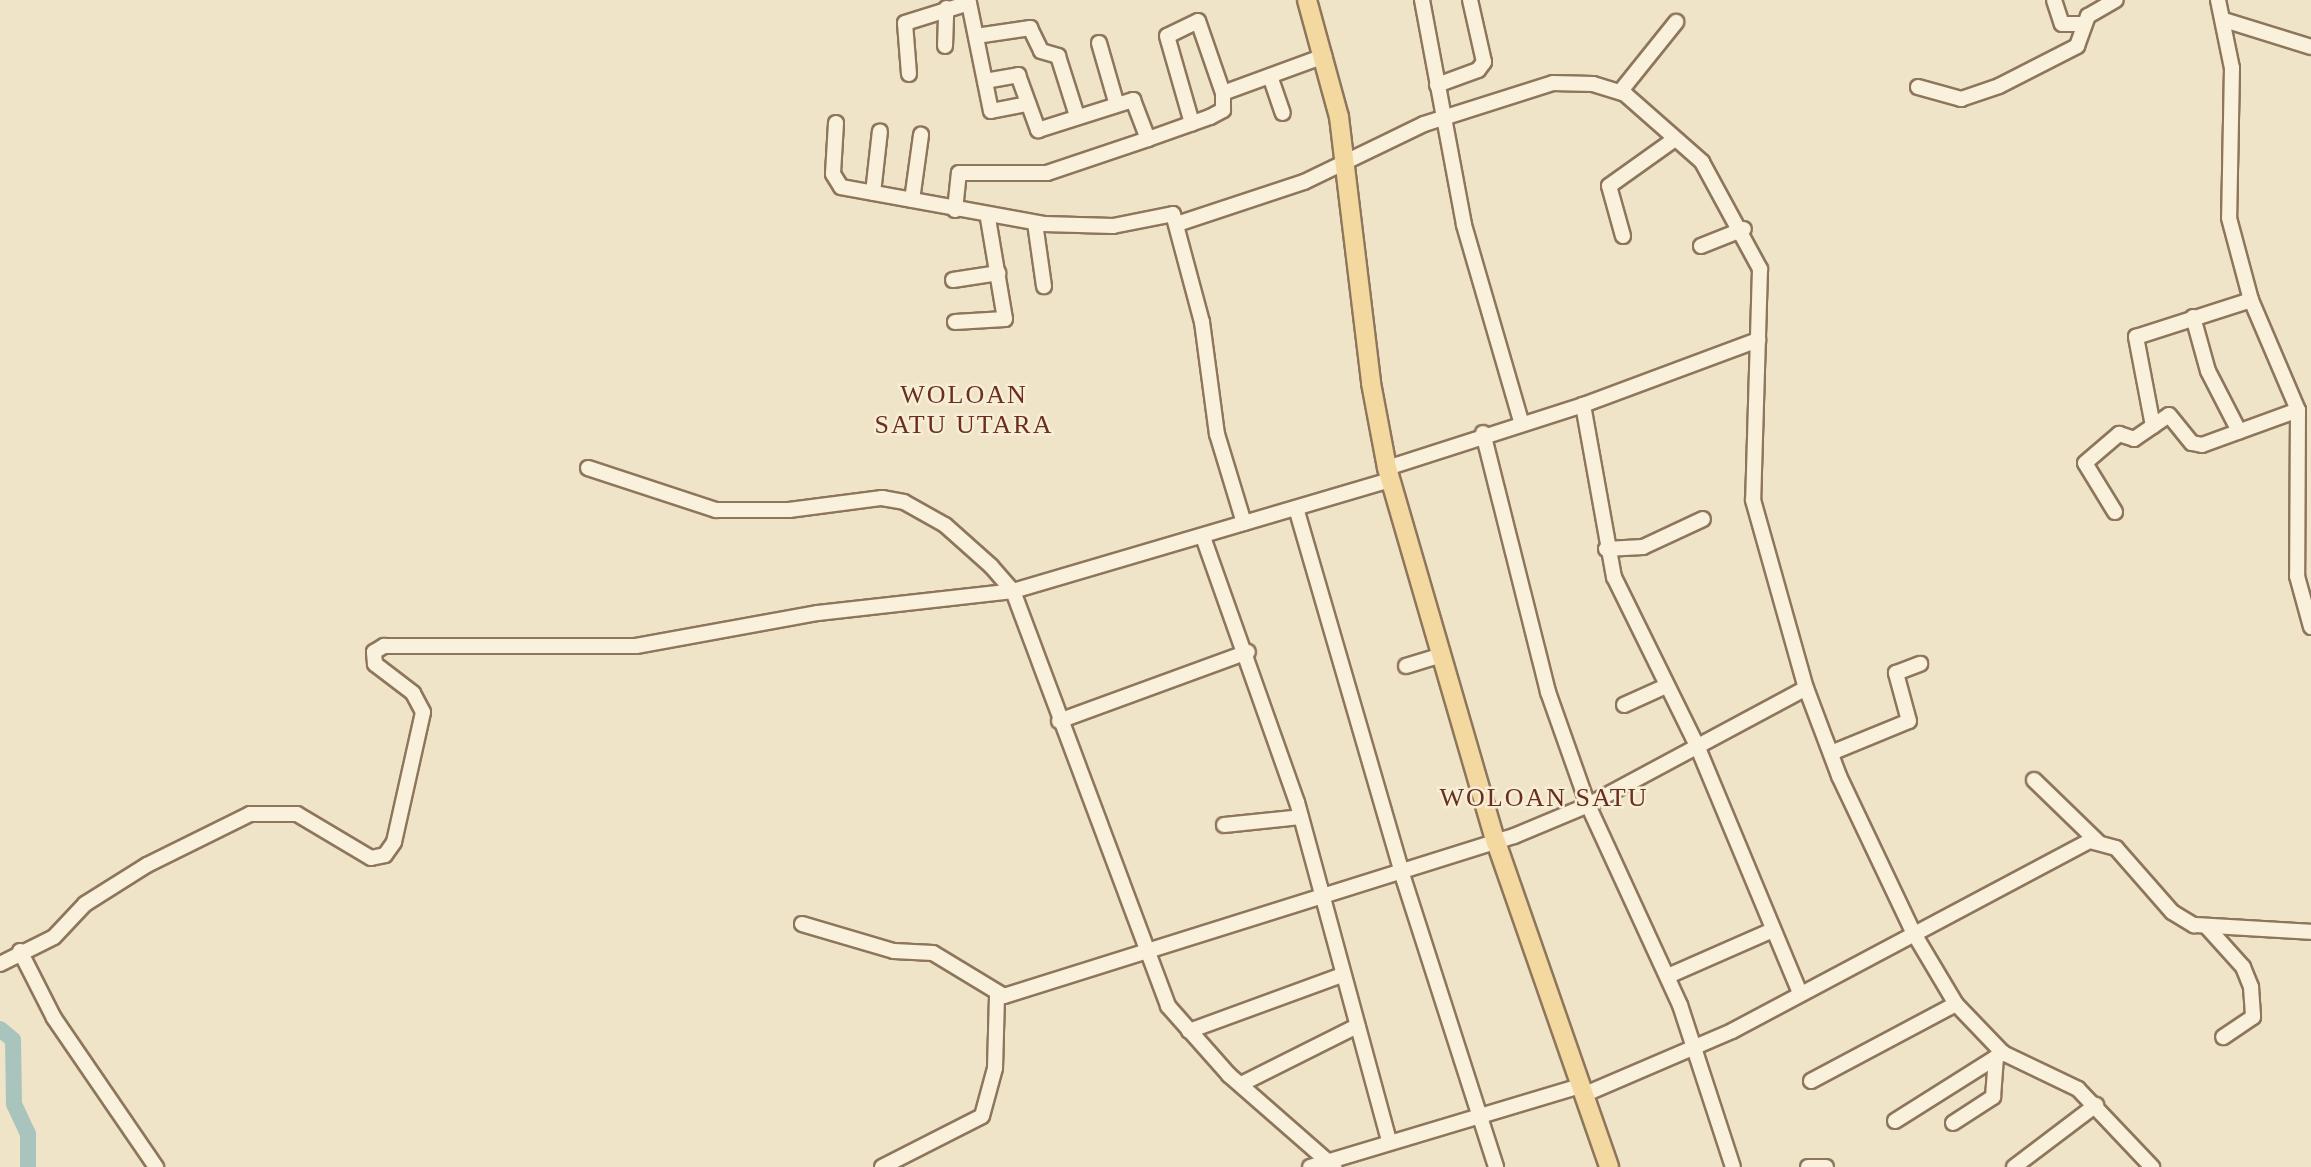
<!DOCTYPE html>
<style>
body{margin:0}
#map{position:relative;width:2311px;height:1167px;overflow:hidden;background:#f0e4c8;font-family:Georgia,serif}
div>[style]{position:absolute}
.river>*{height:16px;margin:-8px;padding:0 8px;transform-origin:8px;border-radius:8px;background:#a9c4bc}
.roads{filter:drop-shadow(2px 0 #8d765c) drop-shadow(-2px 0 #8d765c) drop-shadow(0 2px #8d765c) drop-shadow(0 -2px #8d765c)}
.minor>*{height:14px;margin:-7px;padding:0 7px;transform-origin:7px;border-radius:7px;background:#faf1dc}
.major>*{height:18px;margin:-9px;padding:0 9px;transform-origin:9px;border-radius:9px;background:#f3d9a0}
span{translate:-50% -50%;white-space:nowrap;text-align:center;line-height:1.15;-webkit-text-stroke:5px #f7eed8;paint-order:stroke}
.quarter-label{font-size:26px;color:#6b2e1e;letter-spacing:2px}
</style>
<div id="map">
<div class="river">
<i style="left:0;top:1029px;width:17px;rotate:40deg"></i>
<i style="left:13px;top:1040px;width:64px;rotate:89.1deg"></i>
<i style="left:14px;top:1104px;width:33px;rotate:65deg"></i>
<i style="left:28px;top:1134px;width:33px;rotate:90deg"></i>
</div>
<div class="roads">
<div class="minor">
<i style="left:1422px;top:0;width:229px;rotate:79.4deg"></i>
<i style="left:1464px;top:225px;width:204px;rotate:73.8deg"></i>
<i style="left:2054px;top:0;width:25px;rotate:72deg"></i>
<i style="left:2062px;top:24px;width:22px"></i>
<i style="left:2218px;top:0;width:69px;rotate:78.4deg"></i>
<i style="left:2232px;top:68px;width:150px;rotate:91.1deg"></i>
<i style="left:2229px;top:218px;width:85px;rotate:75deg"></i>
<i style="left:2251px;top:300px;width:120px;rotate:66.9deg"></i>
<i style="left:2298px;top:410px;width:166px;rotate:90.3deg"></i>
<i style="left:2297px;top:576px;width:53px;rotate:74.6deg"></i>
<i style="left:2224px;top:20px;width:91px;rotate:17.2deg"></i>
<i style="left:976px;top:36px;width:55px;rotate:-8.4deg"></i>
<i style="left:1030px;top:28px;width:25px;rotate:64deg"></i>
<i style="left:1041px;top:51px;width:18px;rotate:16deg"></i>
<i style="left:1058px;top:56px;width:63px;rotate:72.4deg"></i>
<i style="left:1099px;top:43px;width:61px;rotate:73.9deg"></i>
<i style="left:945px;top:46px;width:38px;rotate:-88deg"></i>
<i style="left:909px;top:74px;width:51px;rotate:-94.5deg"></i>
<i style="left:905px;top:23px;width:67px;rotate:-17.4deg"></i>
<i style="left:969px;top:3px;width:110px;rotate:78.5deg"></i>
<i style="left:991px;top:111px;width:38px;rotate:-11deg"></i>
<i style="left:1270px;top:76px;width:39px;rotate:71deg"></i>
<i style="left:985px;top:81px;width:34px;rotate:-10deg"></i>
<i style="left:1018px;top:75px;width:59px;rotate:70deg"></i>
<i style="left:1038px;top:130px;width:100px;rotate:-17.5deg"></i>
<i style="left:1133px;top:100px;width:42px;rotate:69deg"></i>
<i style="left:1437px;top:85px;width:44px;rotate:-20.1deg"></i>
<i style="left:1478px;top:70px;width:10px;rotate:-53deg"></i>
<i style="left:1484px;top:62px;width:64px;rotate:-102.7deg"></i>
<i style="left:1918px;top:87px;width:45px;rotate:15.6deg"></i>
<i style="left:1961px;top:99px;width:40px;rotate:-18.9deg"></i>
<i style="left:1999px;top:86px;width:88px;rotate:-27.1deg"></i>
<i style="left:2077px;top:46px;width:32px;rotate:-70deg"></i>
<i style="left:2088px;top:16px;width:32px;rotate:-30deg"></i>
<i style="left:1620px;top:92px;width:90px;rotate:-51.3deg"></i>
<i style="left:1223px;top:93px;width:108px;rotate:-20.1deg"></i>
<i style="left:836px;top:123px;width:51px;rotate:93.4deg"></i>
<i style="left:833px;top:174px;width:15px;rotate:58deg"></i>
<i style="left:841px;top:187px;width:206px;rotate:10.3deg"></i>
<i style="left:1044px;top:224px;width:69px;rotate:1.7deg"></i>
<i style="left:1113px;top:226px;width:61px;rotate:-11.3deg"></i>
<i style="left:1173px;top:214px;width:112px;rotate:75deg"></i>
<i style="left:1202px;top:322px;width:113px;rotate:82.4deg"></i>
<i style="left:1217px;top:434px;width:93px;rotate:73.1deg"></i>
<i style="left:873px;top:193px;width:62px;rotate:-83.6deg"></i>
<i style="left:912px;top:200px;width:66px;rotate:-82.1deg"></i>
<i style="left:955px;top:210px;width:37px;rotate:-84deg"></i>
<i style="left:959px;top:173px;width:88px"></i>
<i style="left:1047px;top:173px;width:107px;rotate:-18.6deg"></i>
<i style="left:1148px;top:139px;width:66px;rotate:-19.5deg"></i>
<i style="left:1210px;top:117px;width:15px;rotate:-28deg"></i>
<i style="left:1223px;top:110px;width:17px;rotate:-90deg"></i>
<i style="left:1223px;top:93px;width:76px;rotate:-109.1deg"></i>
<i style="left:1198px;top:21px;width:34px;rotate:154deg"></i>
<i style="left:1167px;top:36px;width:91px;rotate:74deg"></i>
<i style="left:1035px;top:223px;width:64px;rotate:81.9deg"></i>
<i style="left:1177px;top:224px;width:134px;rotate:-18.3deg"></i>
<i style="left:1304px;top:182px;width:133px;rotate:-25.8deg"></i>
<i style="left:1424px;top:124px;width:135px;rotate:-17.6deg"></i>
<i style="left:1553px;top:83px;width:40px;rotate:1.4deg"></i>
<i style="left:1593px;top:84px;width:34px;rotate:17deg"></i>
<i style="left:1625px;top:94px;width:103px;rotate:41.4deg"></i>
<i style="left:1702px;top:162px;width:122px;rotate:61.5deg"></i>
<i style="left:1760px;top:269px;width:231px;rotate:91.7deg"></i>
<i style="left:1753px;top:500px;width:195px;rotate:74.3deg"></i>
<i style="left:1806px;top:688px;width:94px;rotate:69.4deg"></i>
<i style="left:1839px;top:776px;width:173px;rotate:64.6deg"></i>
<i style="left:1913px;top:932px;width:84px;rotate:59.2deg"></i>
<i style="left:1956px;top:1004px;width:68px;rotate:46.2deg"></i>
<i style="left:2003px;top:1053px;width:83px;rotate:25.6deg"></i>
<i style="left:2078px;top:1089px;width:108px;rotate:46.5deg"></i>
<i style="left:1623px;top:236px;width:52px;rotate:-105.6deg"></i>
<i style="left:1609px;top:186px;width:81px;rotate:-35.5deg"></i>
<i style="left:1701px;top:246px;width:46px;rotate:-21.6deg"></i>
<i style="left:953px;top:280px;width:46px;rotate:-8.8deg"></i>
<i style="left:2193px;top:317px;width:56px;rotate:74.5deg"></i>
<i style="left:2208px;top:371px;width:68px;rotate:62.7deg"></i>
<i style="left:955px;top:322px;width:50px;rotate:-3.4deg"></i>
<i style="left:1005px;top:319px;width:102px;rotate:-99.6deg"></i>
<i style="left:1583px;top:405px;width:187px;rotate:-20.4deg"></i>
<i style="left:2153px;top:426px;width:91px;rotate:-100.8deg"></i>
<i style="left:2136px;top:337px;width:121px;rotate:-17.8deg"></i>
<i style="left:1483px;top:433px;width:267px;rotate:75.9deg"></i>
<i style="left:1548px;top:692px;width:120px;rotate:70.5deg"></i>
<i style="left:1588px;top:805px;width:220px;rotate:65.3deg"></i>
<i style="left:1680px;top:1005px;width:170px;rotate:71.9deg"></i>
<i style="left:588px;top:468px;width:135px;rotate:18.2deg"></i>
<i style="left:716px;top:510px;width:73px"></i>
<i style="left:789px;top:510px;width:94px;rotate:-7.4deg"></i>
<i style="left:882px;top:498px;width:22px;rotate:10deg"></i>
<i style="left:904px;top:502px;width:47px;rotate:29.3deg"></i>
<i style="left:945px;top:525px;width:62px;rotate:41.7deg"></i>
<i style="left:991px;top:566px;width:33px;rotate:49deg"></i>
<i style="left:1013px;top:591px;width:443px;rotate:69.5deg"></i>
<i style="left:1168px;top:1006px;width:92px;rotate:48.5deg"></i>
<i style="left:1229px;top:1075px;width:140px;rotate:41.2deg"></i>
<i style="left:1387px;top:468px;width:206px;rotate:-17.8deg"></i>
<i style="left:1583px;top:405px;width:175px;rotate:79.8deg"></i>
<i style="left:1614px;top:577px;width:191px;rotate:63.8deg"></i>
<i style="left:1698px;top:748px;width:265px;rotate:67.4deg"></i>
<i style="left:1296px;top:508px;width:381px;rotate:73.8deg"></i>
<i style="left:1402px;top:874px;width:308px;rotate:72.2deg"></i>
<i style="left:2115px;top:512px;width:57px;rotate:-121.5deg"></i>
<i style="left:2085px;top:463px;width:45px;rotate:-40.5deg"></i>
<i style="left:2119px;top:434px;width:16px;rotate:18deg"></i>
<i style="left:2134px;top:439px;width:42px;rotate:-34.4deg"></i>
<i style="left:2169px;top:415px;width:36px;rotate:51deg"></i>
<i style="left:2192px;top:443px;width:10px;rotate:11deg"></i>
<i style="left:2202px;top:445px;width:102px;rotate:-20deg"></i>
<i style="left:1203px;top:537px;width:281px;rotate:70.5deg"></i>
<i style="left:1297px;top:802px;width:351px;rotate:74.8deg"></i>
<i style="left:1606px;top:549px;width:37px;rotate:-3deg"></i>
<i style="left:1643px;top:547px;width:66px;rotate:-25deg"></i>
<i style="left:1406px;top:666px;width:37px;rotate:-17deg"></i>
<i style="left:1624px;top:705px;width:44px;rotate:-24.2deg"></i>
<i style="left:1059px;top:721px;width:201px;rotate:-20.1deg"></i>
<i style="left:1831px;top:753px;width:84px;rotate:-22.3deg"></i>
<i style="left:1909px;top:721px;width:50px;rotate:-105.2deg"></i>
<i style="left:1896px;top:673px;width:26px;rotate:-21deg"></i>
<i style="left:2034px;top:780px;width:88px;rotate:44.1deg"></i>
<i style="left:1224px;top:825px;width:77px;rotate:-5.9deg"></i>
<i style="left:802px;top:924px;width:96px;rotate:16.4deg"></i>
<i style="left:894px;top:951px;width:39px;rotate:3deg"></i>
<i style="left:933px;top:953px;width:83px;rotate:31.2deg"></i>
<i style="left:1004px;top:996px;width:535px;rotate:-17.42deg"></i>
<i style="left:1514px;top:836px;width:80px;rotate:-22.7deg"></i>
<i style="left:1588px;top:805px;width:247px;rotate:-28.2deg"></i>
<i style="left:2207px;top:927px;width:54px;rotate:48deg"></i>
<i style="left:2243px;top:967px;width:22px;rotate:68deg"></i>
<i style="left:2251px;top:987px;width:30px;rotate:86deg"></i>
<i style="left:2253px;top:1017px;width:36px;rotate:146deg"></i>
<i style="left:20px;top:951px;width:75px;rotate:63.1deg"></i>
<i style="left:54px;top:1018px;width:181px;rotate:55.6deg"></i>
<i style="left:0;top:964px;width:60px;rotate:-26.6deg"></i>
<i style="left:54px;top:937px;width:45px;rotate:-46.8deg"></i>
<i style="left:85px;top:904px;width:73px;rotate:-32.2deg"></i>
<i style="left:147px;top:865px;width:115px;rotate:-26.3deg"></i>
<i style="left:250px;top:814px;width:47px"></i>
<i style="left:297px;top:814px;width:86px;rotate:30.7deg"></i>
<i style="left:371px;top:858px;width:14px;rotate:-12deg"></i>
<i style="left:385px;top:855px;width:16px;rotate:-55deg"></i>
<i style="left:394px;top:842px;width:133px;rotate:-77.4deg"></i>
<i style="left:423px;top:712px;width:21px;rotate:-118deg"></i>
<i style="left:413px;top:693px;width:48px;rotate:-142.7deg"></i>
<i style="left:375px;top:664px;width:12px;rotate:-95deg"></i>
<i style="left:374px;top:652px;width:12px;rotate:-31deg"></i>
<i style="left:384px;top:646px;width:252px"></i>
<i style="left:636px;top:646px;width:185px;rotate:-10.3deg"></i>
<i style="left:818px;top:613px;width:196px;rotate:-6.4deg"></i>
<i style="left:1013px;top:591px;width:394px;rotate:-16.4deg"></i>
<i style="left:1668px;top:976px;width:115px;rotate:-23.7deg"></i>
<i style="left:1189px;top:1031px;width:163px;rotate:-20.1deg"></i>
<i style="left:1811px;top:1081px;width:164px;rotate:-28deg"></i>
<i style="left:1241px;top:1084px;width:130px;rotate:-26.6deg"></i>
<i style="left:1583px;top:1095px;width:162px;rotate:-23.2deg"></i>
<i style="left:1732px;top:1031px;width:405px;rotate:-28deg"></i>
<i style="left:2090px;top:841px;width:27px;rotate:15deg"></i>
<i style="left:2116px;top:848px;width:85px;rotate:48.8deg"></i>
<i style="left:2172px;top:912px;width:26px;rotate:31deg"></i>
<i style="left:2194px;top:925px;width:117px;rotate:3.4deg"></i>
<i style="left:1895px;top:1121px;width:128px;rotate:-32.2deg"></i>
<i style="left:1953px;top:1123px;width:48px;rotate:-33deg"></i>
<i style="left:1993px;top:1097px;width:40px;rotate:-85.7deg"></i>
<i style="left:882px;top:1167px;width:112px;rotate:-27deg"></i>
<i style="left:982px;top:1116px;width:50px;rotate:-74.8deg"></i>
<i style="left:995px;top:1068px;width:73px;rotate:-88.4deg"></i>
<i style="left:1310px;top:1167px;width:282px;rotate:-16.7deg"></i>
<i style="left:1808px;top:1167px;width:18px"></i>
<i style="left:2014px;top:1167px;width:103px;rotate:-37.1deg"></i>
</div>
<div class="major">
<i style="left:1307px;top:0;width:121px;rotate:74.7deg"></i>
<i style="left:1339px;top:117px;width:268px;rotate:83.1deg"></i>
<i style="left:1371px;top:383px;width:86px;rotate:79.3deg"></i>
<i style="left:1387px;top:468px;width:390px;rotate:73.8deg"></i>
<i style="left:1496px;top:842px;width:344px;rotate:70.8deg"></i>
</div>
</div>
<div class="quarter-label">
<span style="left:964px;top:410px">WOLOAN<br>SATU UTARA</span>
<span style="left:1544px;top:798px">WOLOAN SATU</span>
</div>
</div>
